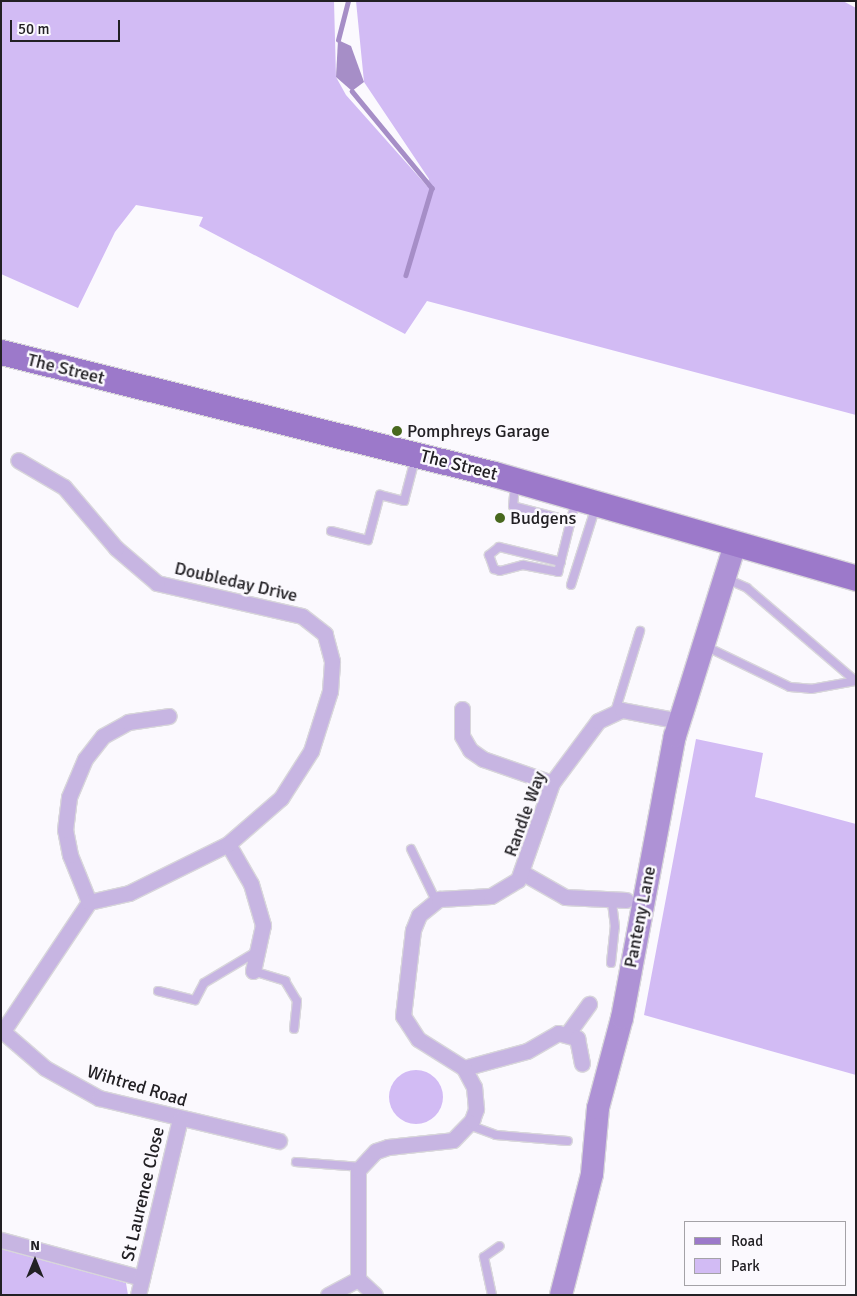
<!DOCTYPE html>
<style>
body{margin:0}
#map{position:relative;width:857px;height:1296px;overflow:hidden;background:#fbf9fe;font-family:Signika,sans-serif}
div>[style]{position:absolute}
.green>*{inset:0;background:#d2bbf4}
.round{border-radius:50%}
.water>*{inset:0;background:#a68ec7}
.stream>*{height:4.5px;margin:-2.25px;padding:0 2.25px;transform-origin:2.25px;border-radius:2.25px;background:#a68ec7}
.roads{filter:drop-shadow(1px 0 #d8d6db) drop-shadow(-1px 0 #d8d6db) drop-shadow(0 1px #d8d6db) drop-shadow(0 -1px #d8d6db)}
.lane>*{height:8px;margin:-4px;padding:0 4px;transform-origin:4px;border-radius:4px;background:#c7b5e2}
.street>*{height:15px;margin:-7.5px;padding:0 7.5px;transform-origin:7.5px;border-radius:7.5px;background:#c7b5e2}
.secondary>*{height:22px;margin:-11px;padding:0 11px;transform-origin:11px;border-radius:11px;background:#ae92d5}
.primary>*{height:25px;margin:-12.5px;padding:0 12.5px;transform-origin:12.5px;border-radius:12.5px;background:#9c79ca}
.dots>*{width:14px;height:14px;translate:-50% -50%;box-sizing:border-box;border:2px solid #fbf9fe;border-radius:50%}
span{translate:-50% -50%;white-space:nowrap;text-align:center;line-height:1.15;-webkit-text-stroke:5px #fbf9fe;paint-order:stroke}
.street-label{font-size:18px;color:#222024}
.poi-label{font-size:18px;color:#222024}
.left{translate:0 -50%;text-align:left}
.frame{position:absolute;inset:0;border:2px solid #222024;pointer-events:none}
.legend{position:absolute;left:684px;top:1221px;width:162px;height:65px;box-sizing:border-box;background:#fbf9fe;border:1px solid #a4a2a7;margin:0;padding:6px 9px;list-style:none;font-size:15px;color:#222024}
.legend li{display:flex;align-items:center;gap:10px;height:25px}
.legend b{width:25px;border:1px solid #a4a2a7}
.north{position:absolute;left:10px;top:1236px;width:50px;height:50px;-webkit-text-stroke:4px #fbf9fe;paint-order:stroke;rotate:0deg;font-size:14px;font-weight:700;line-height:20px;text-align:center;color:#222024}
.north::after{content:'';display:block;margin:auto;width:18px;height:22px;background:#222024;clip-path:polygon(50% 0,100% 100%,50% 72%,0 100%)}
.scale{position:absolute;left:10px;top:20px;width:110px;height:22px;box-sizing:border-box;border:2px solid #222024;border-top:0;padding-left:6px;font-size:15px;line-height:18px;white-space:nowrap;color:#222024;-webkit-text-stroke:4px #fbf9fe;paint-order:stroke}
</style>
<div id="map">
<div class="green">
<i style="clip-path:polygon(1px 1px,334px 1px,336px 77px,346px 95px,427px 186px,429px 179px,364px 82px,356px 1px,843px 1px,856px 8px,856px 415px,427px 301px,405px 334px,199px 226px,203px 217px,136px 205px,115px 232px,78px 308px,1px 274px)"></i>
<i style="clip-path:polygon(696px 739px,763px 753px,755px 797px,856px 824px,856px 1075px,644px 1015px)"></i>
<i class="round" style="left:389px;top:1070px;width:54px;height:54px"></i>
<i style="clip-path:polygon(1px 1246px,126px 1283px,128px 1295px,1px 1295px)"></i>
</div>
<div class="water">
<i style="clip-path:polygon(338px 40px,351px 46px,364px 82px,352px 91px,336px 77px)"></i>
</div>
<div class="stream">
<i style="left:338px;top:40px;width:40px;rotate:-75.6deg"></i>
<i style="left:352px;top:91px;width:126px;rotate:50.5deg"></i>
<i style="left:432px;top:188px;width:91px;rotate:106.6deg"></i>
</div>
<div class="roads">
<div class="lane">
<i style="left:515px;top:484px;width:22px;rotate:95deg"></i>
<i style="left:513px;top:506px;width:60px;rotate:14.5deg"></i>
<i style="left:331px;top:531px;width:38px;rotate:14deg"></i>
<i style="left:368px;top:540px;width:47px;rotate:-75.1deg"></i>
<i style="left:380px;top:495px;width:25px;rotate:14deg"></i>
<i style="left:404px;top:501px;width:43px;rotate:-75.3deg"></i>
<i style="left:561px;top:562px;width:64px;rotate:-166.4deg"></i>
<i style="left:499px;top:547px;width:13px;rotate:141deg"></i>
<i style="left:489px;top:555px;width:15px;rotate:70deg"></i>
<i style="left:494px;top:569px;width:6px;rotate:18deg"></i>
<i style="left:500px;top:571px;width:24px;rotate:-15deg"></i>
<i style="left:523px;top:565px;width:36px;rotate:11deg"></i>
<i style="left:558px;top:572px;width:74px;rotate:-76deg"></i>
<i style="left:727px;top:579px;width:22px;rotate:24deg"></i>
<i style="left:747px;top:588px;width:138px;rotate:40.6deg"></i>
<i style="left:571px;top:585px;width:83px;rotate:-72.4deg"></i>
<i style="left:705px;top:646px;width:94px;rotate:25.8deg"></i>
<i style="left:790px;top:687px;width:21px;rotate:5deg"></i>
<i style="left:811px;top:689px;width:46px;rotate:-10.1deg"></i>
<i style="left:615px;top:712px;width:85px;rotate:-72.8deg"></i>
<i style="left:411px;top:849px;width:58px;rotate:64.3deg"></i>
<i style="left:611px;top:963px;width:36px;rotate:-84deg"></i>
<i style="left:615px;top:927px;width:24px;rotate:-97deg"></i>
<i style="left:253px;top:971px;width:34px;rotate:17deg"></i>
<i style="left:285px;top:981px;width:23px;rotate:59deg"></i>
<i style="left:297px;top:1001px;width:28px;rotate:96deg"></i>
<i style="left:158px;top:991px;width:38px;rotate:14deg"></i>
<i style="left:195px;top:1000px;width:19px;rotate:-62deg"></i>
<i style="left:204px;top:983px;width:61px;rotate:-30.8deg"></i>
<i style="left:469px;top:1125px;width:29px;rotate:20deg"></i>
<i style="left:496px;top:1135px;width:72px;rotate:4.8deg"></i>
<i style="left:296px;top:1162px;width:65px;rotate:4.4deg"></i>
<i style="left:492px;top:1295px;width:39px;rotate:-102deg"></i>
<i style="left:484px;top:1257px;width:19px;rotate:-35deg"></i>
</div>
<div class="street">
<i style="left:462px;top:709px;width:27px;rotate:90deg"></i>
<i style="left:462px;top:736px;width:16px;rotate:60deg"></i>
<i style="left:470px;top:750px;width:16px;rotate:35deg"></i>
<i style="left:483px;top:759px;width:73px;rotate:19.2deg"></i>
<i style="left:228px;top:844px;width:46px;rotate:60.1deg"></i>
<i style="left:251px;top:884px;width:43px;rotate:73.7deg"></i>
<i style="left:263px;top:925px;width:47px;rotate:102.3deg"></i>
<i style="left:523px;top:873px;width:48px;rotate:29.7deg"></i>
<i style="left:565px;top:897px;width:61px;rotate:2.8deg"></i>
<i style="left:89px;top:902px;width:51px;rotate:-112deg"></i>
<i style="left:70px;top:855px;width:25px;rotate:-101deg"></i>
<i style="left:65px;top:830px;width:33px;rotate:-83deg"></i>
<i style="left:69px;top:797px;width:41px;rotate:-67.2deg"></i>
<i style="left:85px;top:759px;width:29px;rotate:-52deg"></i>
<i style="left:103px;top:736px;width:29px;rotate:-29deg"></i>
<i style="left:128px;top:722px;width:41px;rotate:-8.3deg"></i>
<i style="left:1px;top:1030px;width:58px;rotate:40.8deg"></i>
<i style="left:45px;top:1068px;width:62px;rotate:29.1deg"></i>
<i style="left:99px;top:1098px;width:185px;rotate:13.4deg"></i>
<i style="left:3px;top:1031px;width:155px;rotate:-56.3deg"></i>
<i style="left:89px;top:902px;width:41px;rotate:-12.7deg"></i>
<i style="left:129px;top:893px;width:110px;rotate:-26.3deg"></i>
<i style="left:228px;top:844px;width:70px;rotate:-41deg"></i>
<i style="left:281px;top:798px;width:56px;rotate:-57.4deg"></i>
<i style="left:311px;top:751px;width:63px;rotate:-72.4deg"></i>
<i style="left:330px;top:691px;width:30px;rotate:-86deg"></i>
<i style="left:332px;top:661px;width:28px;rotate:-105deg"></i>
<i style="left:325px;top:634px;width:29px;rotate:-142deg"></i>
<i style="left:302px;top:616px;width:149px;rotate:-167.2deg"></i>
<i style="left:157px;top:583px;width:54px;rotate:-139.5deg"></i>
<i style="left:116px;top:548px;width:80px;rotate:-130.4deg"></i>
<i style="left:64px;top:487px;width:53px;rotate:-149.6deg"></i>
<i style="left:568px;top:1033px;width:36px;rotate:-54deg"></i>
<i style="left:464px;top:1068px;width:65px;rotate:-15.1deg"></i>
<i style="left:527px;top:1051px;width:36px;rotate:-30deg"></i>
<i style="left:558px;top:1033px;width:20px;rotate:15deg"></i>
<i style="left:577px;top:1038px;width:26px;rotate:79deg"></i>
<i style="left:1px;top:1240px;width:146px;rotate:15.1deg"></i>
<i style="left:138px;top:1295px;width:181px;rotate:-76.6deg"></i>
<i style="left:328px;top:1295px;width:34px;rotate:-28deg"></i>
<i style="left:375px;top:1295px;width:23px;rotate:-137deg"></i>
<i style="left:358px;top:1279px;width:109px;rotate:-90deg"></i>
<i style="left:358px;top:1170px;width:26px;rotate:-47deg"></i>
<i style="left:376px;top:1151px;width:13px;rotate:-18deg"></i>
<i style="left:388px;top:1147px;width:65px;rotate:-6.1deg"></i>
<i style="left:453px;top:1140px;width:28px;rotate:-46deg"></i>
<i style="left:472px;top:1120px;width:12px;rotate:-70deg"></i>
<i style="left:476px;top:1109px;width:22px;rotate:-95deg"></i>
<i style="left:474px;top:1087px;width:21px;rotate:-118deg"></i>
<i style="left:464px;top:1068px;width:54px;rotate:-147.8deg"></i>
<i style="left:418px;top:1039px;width:27px;rotate:-123deg"></i>
<i style="left:403px;top:1016px;width:87px;rotate:-83.4deg"></i>
<i style="left:413px;top:930px;width:16px;rotate:-68deg"></i>
<i style="left:419px;top:915px;width:26px;rotate:-39deg"></i>
<i style="left:439px;top:899px;width:52px;rotate:-3.3deg"></i>
<i style="left:491px;top:896px;width:31px;rotate:-31deg"></i>
<i style="left:518px;top:880px;width:103px;rotate:-70.7deg"></i>
<i style="left:552px;top:783px;width:77px;rotate:-53.4deg"></i>
<i style="left:598px;top:721px;width:26px;rotate:-25deg"></i>
<i style="left:622px;top:710px;width:58px;rotate:10.9deg"></i>
</div>
<div class="secondary">
<i style="left:561px;top:1295px;width:125px;rotate:-75.6deg"></i>
<i style="left:592px;top:1174px;width:66px;rotate:-84.8deg"></i>
<i style="left:598px;top:1108px;width:93px;rotate:-75.1deg"></i>
<i style="left:622px;top:1018px;width:287px;rotate:-79.4deg"></i>
<i style="left:675px;top:736px;width:201px;rotate:-72.6deg"></i>
</div>
<div class="primary">
<i style="left:1px;top:352px;width:508px;rotate:13.9deg"></i>
<i style="left:494px;top:474px;width:377px;rotate:16deg"></i>
</div>
</div>
<div class="dots">
<i style="left:397px;top:431px;background:#48681e"></i>
<i style="left:500px;top:518px;background:#48681e"></i>
</div>
<div class="street-label">
<span style="left:66px;top:369px;rotate:14deg">The Street</span>
<span style="left:459px;top:465px;rotate:14deg">The Street</span>
<span style="left:236px;top:582px;rotate:13deg">Doubleday Drive</span>
<span style="left:525px;top:814px;rotate:-70deg">Randle Way</span>
<span style="left:640px;top:917px;rotate:-79deg">Panteny Lane</span>
<span style="left:137px;top:1086px;rotate:17deg">Wihtred Road</span>
<span style="left:143px;top:1194px;rotate:-77deg">St Laurence Close</span>
</div>
<div class="poi-label">
<span class="left" style="left:407px;top:431px">Pomphreys Garage</span>
<span class="left" style="left:510px;top:518px">Budgens</span>
</div>
<div class="frame"></div>
<ul class="legend">
<li><b style="height:6px;background:#9c79ca"></b>Road</li>
<li><b style="height:14px;background:#d2bbf4"></b>Park</li>
</ul>
<div class="north">N</div>
<div class="scale">50 m</div>
</div>
